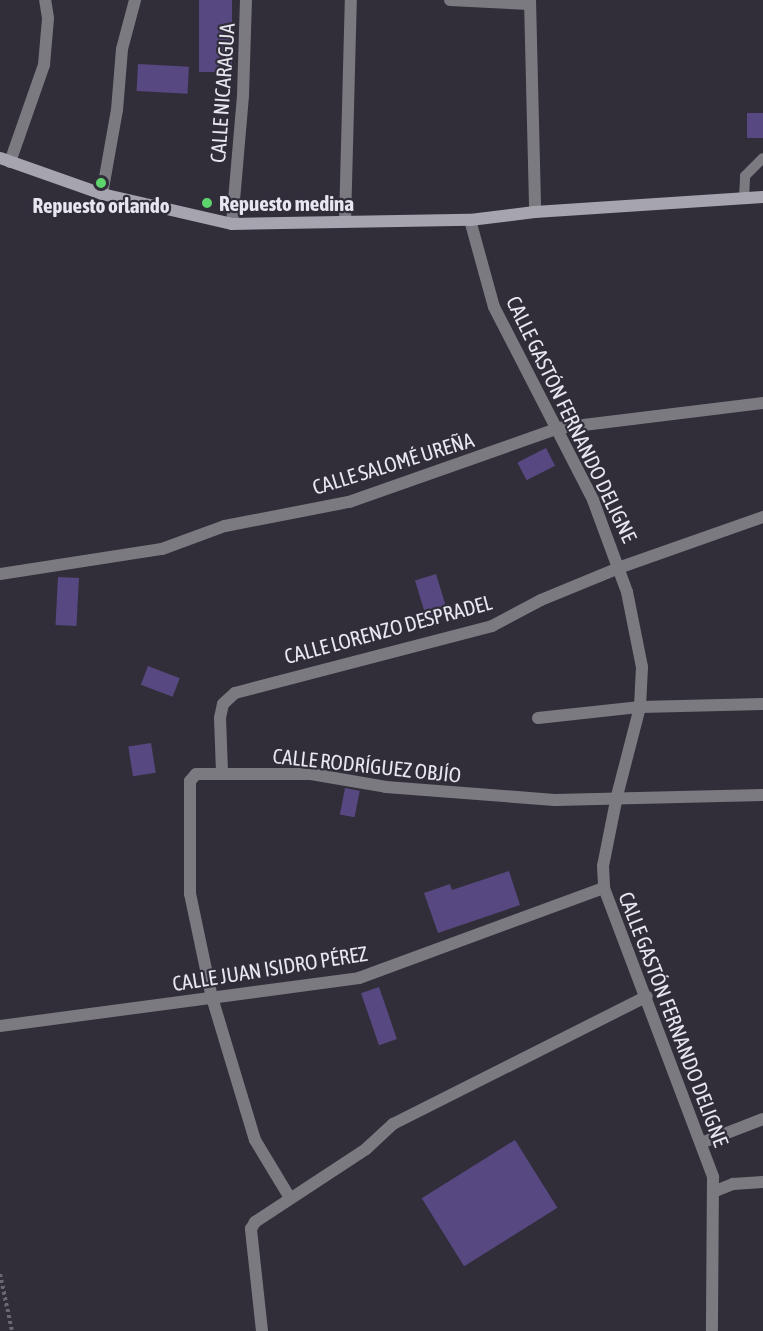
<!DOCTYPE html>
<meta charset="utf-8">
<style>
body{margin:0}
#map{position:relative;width:763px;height:1331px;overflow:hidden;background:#312e3a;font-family:"Asap Condensed",sans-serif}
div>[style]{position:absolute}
.building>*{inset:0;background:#584881;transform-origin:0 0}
.path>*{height:4px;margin-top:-2px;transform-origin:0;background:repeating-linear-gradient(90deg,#6a6872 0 3px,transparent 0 6px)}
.lane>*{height:10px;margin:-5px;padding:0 5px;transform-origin:5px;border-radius:5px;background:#7c7a81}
.street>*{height:12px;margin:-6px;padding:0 6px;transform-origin:6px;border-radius:6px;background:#7c7a81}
.secondary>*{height:12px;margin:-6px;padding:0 6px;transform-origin:6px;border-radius:6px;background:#a6a4af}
.dots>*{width:16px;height:16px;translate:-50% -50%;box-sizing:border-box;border:3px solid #312e3a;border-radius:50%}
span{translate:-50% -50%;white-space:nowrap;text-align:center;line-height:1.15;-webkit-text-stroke:4.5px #312e3a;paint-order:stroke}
.street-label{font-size:21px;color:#e8e7ef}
.poi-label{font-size:21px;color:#e8e7ef;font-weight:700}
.left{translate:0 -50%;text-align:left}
</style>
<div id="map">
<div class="building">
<i style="left:199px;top:0;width:33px;height:72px"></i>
<i style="left:138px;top:64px;width:51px;height:27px;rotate:3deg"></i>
<i style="left:747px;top:113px;width:16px;height:25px"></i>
<i style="left:546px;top:448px;width:20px;height:32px;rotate:63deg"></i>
<i style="left:436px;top:574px;width:41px;height:22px;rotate:73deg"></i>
<i style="left:58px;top:577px;width:21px;height:48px;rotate:3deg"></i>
<i style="left:148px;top:666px;width:34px;height:20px;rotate:21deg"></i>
<i style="left:151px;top:743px;width:30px;height:23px;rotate:81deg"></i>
<i style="left:345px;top:788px;width:15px;height:27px;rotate:11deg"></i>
<i style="clip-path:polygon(509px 871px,520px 905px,438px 933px,424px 893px,450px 884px,452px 890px)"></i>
<i style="left:379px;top:987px;width:55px;height:19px;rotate:71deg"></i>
<i style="left:515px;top:1140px;width:80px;height:110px;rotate:58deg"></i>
</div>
<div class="path">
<i style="left:0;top:1274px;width:58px;rotate:78.1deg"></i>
</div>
<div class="lane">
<i style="left:744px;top:198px;width:22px;rotate:-87deg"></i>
<i style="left:745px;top:176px;width:25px;rotate:-45deg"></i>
</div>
<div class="street">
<i style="left:450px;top:0;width:80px;rotate:2.9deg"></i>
<i style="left:530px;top:0;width:212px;rotate:88.6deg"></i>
<i style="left:10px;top:162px;width:103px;rotate:-70.7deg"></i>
<i style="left:44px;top:65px;width:47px;rotate:-85.1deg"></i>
<i style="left:48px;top:18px;width:18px;rotate:-99deg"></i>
<i style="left:102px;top:194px;width:85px;rotate:-79.9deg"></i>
<i style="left:117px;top:110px;width:61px;rotate:-85.3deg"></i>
<i style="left:122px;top:49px;width:51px;rotate:-75.1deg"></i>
<i style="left:470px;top:220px;width:90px;rotate:74.6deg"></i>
<i style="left:494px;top:307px;width:217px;rotate:62.8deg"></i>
<i style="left:593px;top:500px;width:98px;rotate:69.7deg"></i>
<i style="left:627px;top:592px;width:76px;rotate:78.7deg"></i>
<i style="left:642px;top:667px;width:40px;rotate:92.9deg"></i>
<i style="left:640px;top:707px;width:92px;rotate:104.5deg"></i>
<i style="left:617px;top:796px;width:71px;rotate:101.3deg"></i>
<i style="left:603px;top:866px;width:22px;rotate:87deg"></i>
<i style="left:604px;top:888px;width:309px;rotate:69.3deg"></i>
<i style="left:713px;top:1177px;width:154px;rotate:90.4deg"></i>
<i style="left:345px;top:222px;width:222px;rotate:-88.5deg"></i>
<i style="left:232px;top:224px;width:129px;rotate:-85.1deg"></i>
<i style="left:243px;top:95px;width:95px;rotate:-88.2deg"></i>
<i style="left:0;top:574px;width:164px;rotate:-8.8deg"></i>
<i style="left:162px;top:549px;width:67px;rotate:-20.1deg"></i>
<i style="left:225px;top:526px;width:126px;rotate:-11deg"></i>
<i style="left:349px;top:502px;width:223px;rotate:-19.4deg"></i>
<i style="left:559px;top:428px;width:206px;rotate:-7deg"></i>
<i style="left:538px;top:718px;width:103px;rotate:-6.2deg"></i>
<i style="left:640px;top:707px;width:123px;rotate:-1.4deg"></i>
<i style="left:222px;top:772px;width:54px;rotate:-92.1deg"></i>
<i style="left:220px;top:718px;width:14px;rotate:-78deg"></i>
<i style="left:223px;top:704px;width:16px;rotate:-43deg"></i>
<i style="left:235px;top:693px;width:266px;rotate:-14.6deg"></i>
<i style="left:492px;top:626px;width:55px;rotate:-28deg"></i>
<i style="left:541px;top:600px;width:87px;rotate:-22.4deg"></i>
<i style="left:621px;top:567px;width:151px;rotate:-19.4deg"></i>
<i style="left:0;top:1026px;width:362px;rotate:-7.6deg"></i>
<i style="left:359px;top:978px;width:261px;rotate:-20.2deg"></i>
<i style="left:701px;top:1143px;width:66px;rotate:-21.2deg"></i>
<i style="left:713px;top:1192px;width:22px;rotate:-22deg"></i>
<i style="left:733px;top:1184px;width:30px;rotate:-4deg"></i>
<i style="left:290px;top:1198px;width:68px;rotate:-121.1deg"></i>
<i style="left:255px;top:1140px;width:148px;rotate:-106.8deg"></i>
<i style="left:212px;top:998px;width:106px;rotate:-101.9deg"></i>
<i style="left:190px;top:894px;width:113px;rotate:-90deg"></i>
<i style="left:190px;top:781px;width:9px;rotate:-49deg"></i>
<i style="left:196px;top:774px;width:115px"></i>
<i style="left:311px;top:774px;width:76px;rotate:9.8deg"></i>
<i style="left:386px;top:787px;width:169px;rotate:4.4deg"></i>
<i style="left:555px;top:800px;width:208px;rotate:-1.4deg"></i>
<i style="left:262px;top:1331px;width:103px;rotate:-96.2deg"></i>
<i style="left:251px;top:1229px;width:8px;rotate:-60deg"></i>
<i style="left:255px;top:1222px;width:133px;rotate:-33.3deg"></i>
<i style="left:366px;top:1149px;width:37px;rotate:-43deg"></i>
<i style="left:393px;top:1124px;width:284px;rotate:-26.7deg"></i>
</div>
<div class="secondary">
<i style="left:0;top:158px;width:108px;rotate:19.4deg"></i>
<i style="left:102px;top:194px;width:133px;rotate:13deg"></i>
<i style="left:232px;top:224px;width:238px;rotate:-1deg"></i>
<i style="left:470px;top:220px;width:65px;rotate:-7deg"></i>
<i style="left:535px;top:212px;width:228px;rotate:-3.8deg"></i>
</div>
<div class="dots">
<i style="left:101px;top:183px;background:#5ed56c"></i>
<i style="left:207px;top:203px;background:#5ed56c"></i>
</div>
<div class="street-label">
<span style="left:222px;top:93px;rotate:-86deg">CALLE NICARAGUA</span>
<span style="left:572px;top:419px;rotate:64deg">CALLE GASTÓN FERNANDO DELIGNE</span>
<span style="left:393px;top:463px;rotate:-17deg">CALLE SALOMÉ UREÑA</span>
<span style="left:388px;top:629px;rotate:-15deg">CALLE LORENZO DESPRADEL</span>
<span style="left:367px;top:765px;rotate:6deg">CALLE RODRÍGUEZ OBJÍO</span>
<span style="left:270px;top:968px;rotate:-9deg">CALLE JUAN ISIDRO PÉREZ</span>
<span style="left:674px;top:1019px;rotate:69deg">CALLE GASTÓN FERNANDO DELIGNE</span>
</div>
<div class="poi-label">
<span class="left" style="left:219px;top:203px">Repuesto medina</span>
<span style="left:101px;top:205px">Repuesto orlando</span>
</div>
</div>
